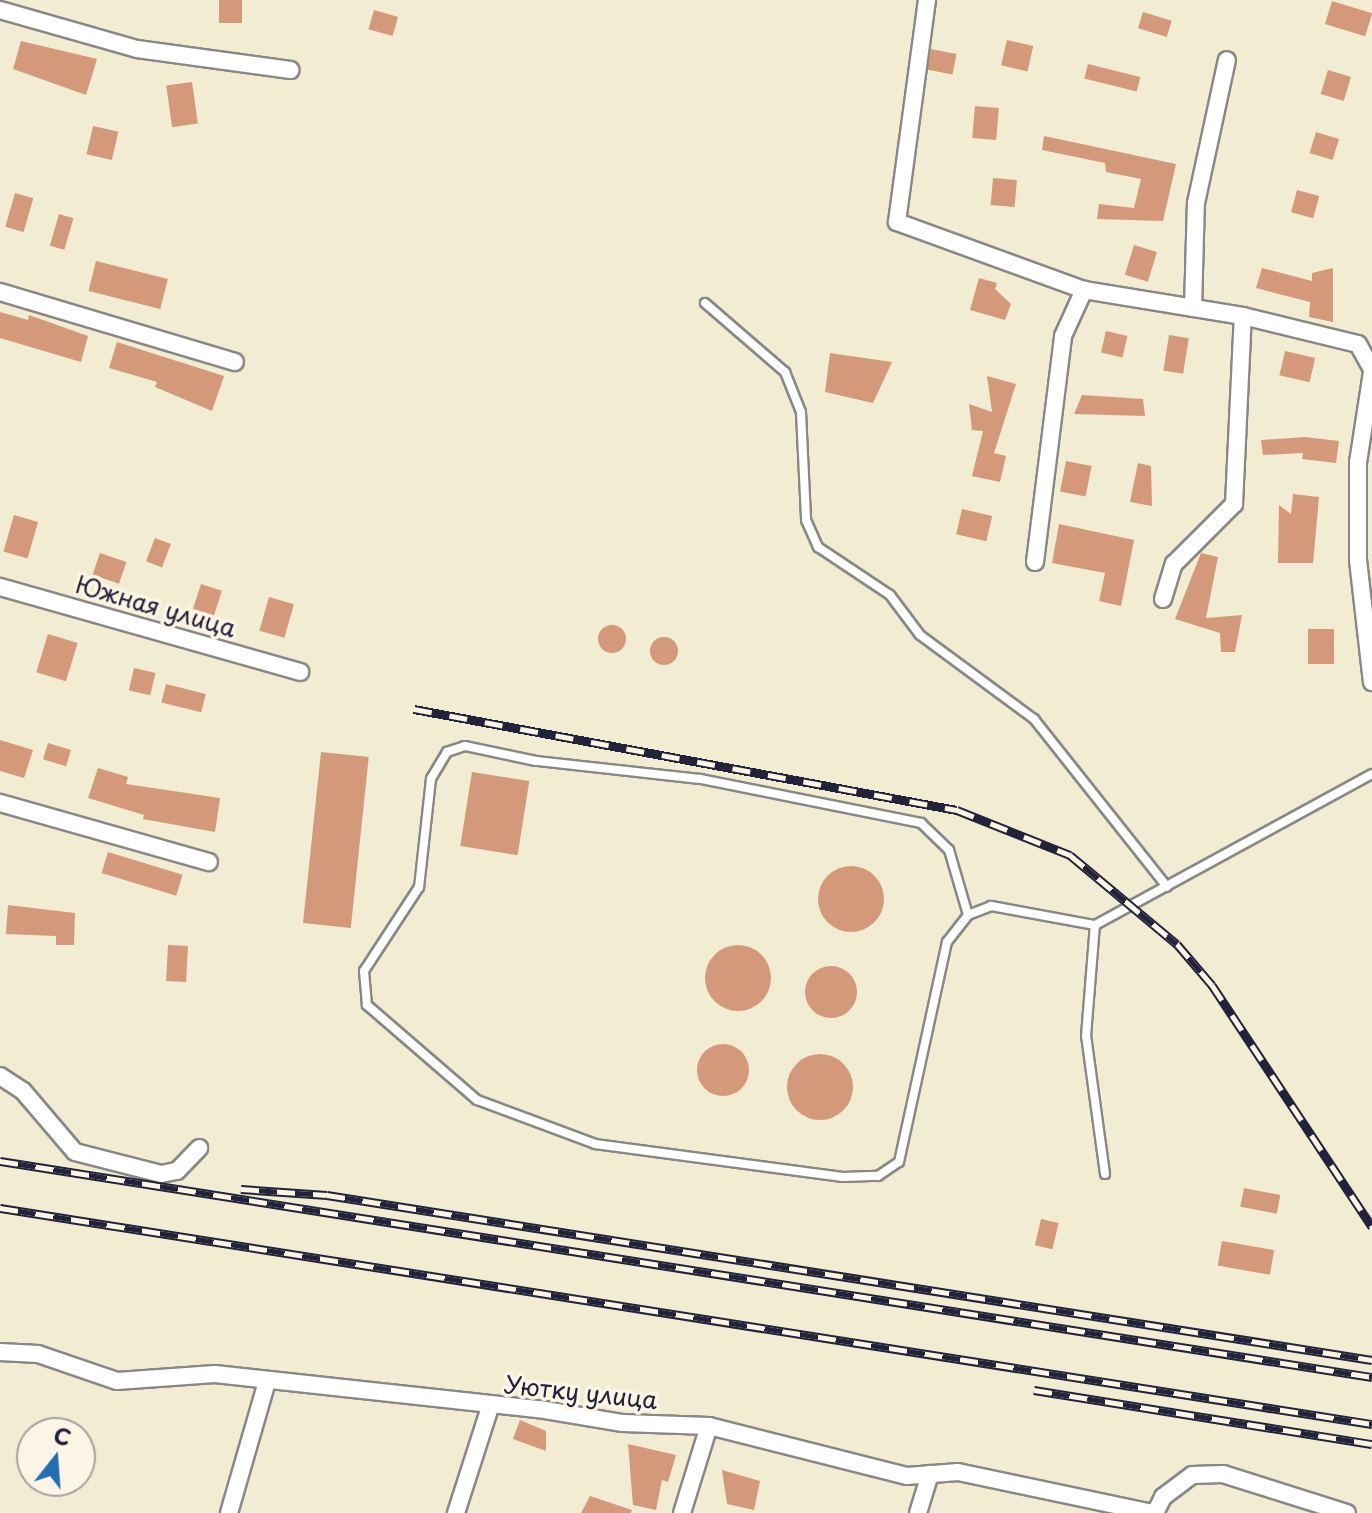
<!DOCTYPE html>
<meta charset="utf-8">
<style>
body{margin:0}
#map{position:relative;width:1372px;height:1513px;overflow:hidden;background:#f2ecd3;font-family:"Playpen Sans",sans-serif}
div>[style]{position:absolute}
.building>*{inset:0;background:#d4987a;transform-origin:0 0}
.round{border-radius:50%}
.roads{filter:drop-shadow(2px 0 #8a8787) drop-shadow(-2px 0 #8a8787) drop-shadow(0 2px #8a8787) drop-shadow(0 -2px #8a8787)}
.service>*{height:8px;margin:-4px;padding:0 4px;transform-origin:4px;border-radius:4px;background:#fff}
.minor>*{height:16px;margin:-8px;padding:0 8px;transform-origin:8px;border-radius:8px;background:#fff}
.rail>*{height:9px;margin-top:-4.5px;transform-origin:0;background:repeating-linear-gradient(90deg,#fcf5e5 0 18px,#22223b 0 36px);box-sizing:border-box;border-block:2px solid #22223b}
span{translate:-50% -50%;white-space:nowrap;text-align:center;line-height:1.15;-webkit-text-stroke:7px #fcf5e5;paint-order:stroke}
.street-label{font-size:24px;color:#22223b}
.north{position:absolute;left:16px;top:1417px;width:80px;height:80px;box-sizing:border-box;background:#fcf5e5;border:2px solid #a5a1a1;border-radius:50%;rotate:17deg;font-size:22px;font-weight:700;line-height:32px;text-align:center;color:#22223b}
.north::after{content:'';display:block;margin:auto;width:28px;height:36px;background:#1f6fb2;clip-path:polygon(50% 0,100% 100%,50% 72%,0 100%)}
</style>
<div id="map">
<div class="building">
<i style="left:219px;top:0;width:23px;height:23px"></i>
<i style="left:1332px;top:1px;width:42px;height:24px;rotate:17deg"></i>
<i style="left:374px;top:10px;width:25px;height:20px;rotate:16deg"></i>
<i style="left:1143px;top:12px;width:30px;height:17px;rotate:17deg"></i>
<i style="left:1007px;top:40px;width:27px;height:26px;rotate:13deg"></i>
<i style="clip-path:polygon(21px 41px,97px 59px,86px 95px,13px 69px)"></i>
<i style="left:931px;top:49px;width:26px;height:21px;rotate:11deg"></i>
<i style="left:1088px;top:64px;width:54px;height:15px;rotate:14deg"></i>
<i style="left:1328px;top:70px;width:24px;height:25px;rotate:17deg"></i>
<i style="left:192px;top:82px;width:42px;height:26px;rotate:82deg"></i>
<i style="left:975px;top:106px;width:24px;height:32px;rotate:5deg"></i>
<i style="left:93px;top:126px;width:26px;height:29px;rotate:13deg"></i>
<i style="left:1316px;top:132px;width:24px;height:22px;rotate:17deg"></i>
<i style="clip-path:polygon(1044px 136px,1176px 164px,1163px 221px,1097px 219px,1099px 204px,1134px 208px,1141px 179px,1106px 172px,1105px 163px,1042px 150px)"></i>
<i style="left:993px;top:178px;width:24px;height:27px;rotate:5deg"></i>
<i style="left:1297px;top:190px;width:23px;height:23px;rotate:15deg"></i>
<i style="left:15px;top:193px;width:19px;height:35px;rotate:16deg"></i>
<i style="left:59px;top:214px;width:15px;height:33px;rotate:16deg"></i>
<i style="left:1134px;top:245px;width:24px;height:31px;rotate:17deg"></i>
<i style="left:96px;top:261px;width:74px;height:31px;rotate:14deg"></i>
<i style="clip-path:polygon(1262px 268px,1312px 281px,1312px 273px,1333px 268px,1333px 322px,1309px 317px,1310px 302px,1256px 288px)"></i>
<i style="clip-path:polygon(979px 278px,997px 283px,995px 289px,1011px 304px,1005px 320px,970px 310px)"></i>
<i style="clip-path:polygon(0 312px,28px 320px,29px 315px,88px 336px,81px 362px,0 338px)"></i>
<i style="left:1106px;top:331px;width:22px;height:22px;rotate:13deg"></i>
<i style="left:1169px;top:335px;width:20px;height:36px;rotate:9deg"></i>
<i style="clip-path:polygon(117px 342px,224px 376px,212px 411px,155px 387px,157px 382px,109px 368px)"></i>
<i style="left:1285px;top:351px;width:31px;height:25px;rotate:13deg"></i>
<i style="clip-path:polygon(830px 353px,892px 362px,873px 403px,825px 392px)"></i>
<i style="clip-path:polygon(987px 376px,1016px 384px,994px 453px,1006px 456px,1000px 482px,972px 476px,983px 431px,972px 430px,969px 404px,992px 412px)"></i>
<i style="clip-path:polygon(1082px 395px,1143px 399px,1145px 416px,1074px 414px)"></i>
<i style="clip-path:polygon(1305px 437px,1339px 441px,1336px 463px,1302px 459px,1303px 453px,1263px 455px,1261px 440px)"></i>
<i style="left:1066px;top:461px;width:26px;height:31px;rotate:11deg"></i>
<i style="clip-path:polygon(1138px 463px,1151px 466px,1152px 506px,1130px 502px)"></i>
<i style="clip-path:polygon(1293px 494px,1319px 497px,1313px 563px,1278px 563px,1279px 505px,1291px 514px)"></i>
<i style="left:962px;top:509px;width:31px;height:26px;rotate:13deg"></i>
<i style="left:14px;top:515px;width:25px;height:38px;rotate:16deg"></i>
<i style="clip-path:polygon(1059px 524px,1134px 540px,1121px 606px,1099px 601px,1105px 573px,1052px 563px)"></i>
<i style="left:155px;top:538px;width:17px;height:25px;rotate:21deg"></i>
<i style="left:100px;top:553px;width:28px;height:23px;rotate:19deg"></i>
<i style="clip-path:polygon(1201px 553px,1218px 557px,1206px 618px,1242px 615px,1235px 652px,1221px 652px,1220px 633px,1175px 619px)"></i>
<i style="left:201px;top:584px;width:22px;height:26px;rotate:18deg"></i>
<i style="left:269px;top:597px;width:26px;height:35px;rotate:16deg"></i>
<i class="round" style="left:598px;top:625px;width:28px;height:28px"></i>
<i style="left:1308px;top:629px;width:26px;height:35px"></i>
<i style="left:48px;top:634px;width:31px;height:40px;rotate:17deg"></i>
<i class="round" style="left:650px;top:637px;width:28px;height:28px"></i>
<i style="left:134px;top:668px;width:22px;height:23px;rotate:13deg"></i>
<i style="left:166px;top:684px;width:41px;height:19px;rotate:14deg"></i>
<i style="clip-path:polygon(0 740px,33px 750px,24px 778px,0 771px)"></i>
<i style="left:48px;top:743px;width:24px;height:17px;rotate:17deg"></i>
<i style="left:321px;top:752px;width:48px;height:172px;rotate:6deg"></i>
<i style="clip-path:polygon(98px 768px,128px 777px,126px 784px,220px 798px,215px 832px,143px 819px,144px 815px,88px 798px)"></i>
<i style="left:472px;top:772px;width:58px;height:75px;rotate:9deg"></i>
<i style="left:108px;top:852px;width:78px;height:22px;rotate:17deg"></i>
<i class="round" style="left:818px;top:866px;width:66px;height:66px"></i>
<i style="clip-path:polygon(8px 905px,75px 913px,74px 945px,56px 945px,56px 936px,6px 934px)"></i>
<i class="round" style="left:705px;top:945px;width:66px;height:66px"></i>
<i style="left:168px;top:945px;width:20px;height:36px;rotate:3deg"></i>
<i class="round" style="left:805px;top:966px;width:52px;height:52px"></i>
<i class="round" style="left:697px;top:1044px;width:52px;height:52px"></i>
<i class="round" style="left:787px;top:1054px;width:66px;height:66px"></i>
<i style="left:1244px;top:1188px;width:37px;height:19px;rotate:11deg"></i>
<i style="left:1041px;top:1219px;width:18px;height:27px;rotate:13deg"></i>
<i style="left:1222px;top:1241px;width:53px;height:25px;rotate:10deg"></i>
<i style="clip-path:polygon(520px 1420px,546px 1431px,546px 1451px,513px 1439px)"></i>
<i style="clip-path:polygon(628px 1444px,676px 1455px,668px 1482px,662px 1480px,656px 1510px,633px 1505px)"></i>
<i style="clip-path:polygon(722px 1470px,760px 1481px,754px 1510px,727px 1504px)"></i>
<i style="clip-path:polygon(590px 1496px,632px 1510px,631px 1513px,581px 1513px)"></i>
</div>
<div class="roads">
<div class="service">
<i style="left:705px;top:303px;width:106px;rotate:40.8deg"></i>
<i style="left:785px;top:372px;width:43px;rotate:68.2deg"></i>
<i style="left:801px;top:412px;width:108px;rotate:87.3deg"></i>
<i style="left:806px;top:520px;width:30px;rotate:66deg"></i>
<i style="left:818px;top:547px;width:87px;rotate:33.7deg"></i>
<i style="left:890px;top:595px;width:50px;rotate:53.1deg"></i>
<i style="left:920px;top:635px;width:142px;rotate:36.4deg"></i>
<i style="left:1034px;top:719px;width:214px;rotate:51.6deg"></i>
<i style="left:968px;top:915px;width:68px;rotate:-106.3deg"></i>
<i style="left:949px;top:850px;width:39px;rotate:-136deg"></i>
<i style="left:921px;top:823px;width:225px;rotate:-168.7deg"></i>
<i style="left:700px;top:779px;width:165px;rotate:-173.7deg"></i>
<i style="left:536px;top:761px;width:73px;rotate:-168.1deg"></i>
<i style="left:465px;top:746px;width:19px;rotate:162deg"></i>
<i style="left:447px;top:752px;width:31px;rotate:121deg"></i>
<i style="left:431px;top:779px;width:109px;rotate:96.3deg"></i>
<i style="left:419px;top:887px;width:100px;rotate:123.2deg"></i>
<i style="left:364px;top:971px;width:34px;rotate:85deg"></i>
<i style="left:367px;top:1005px;width:145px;rotate:40.8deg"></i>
<i style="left:477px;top:1100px;width:126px;rotate:20.4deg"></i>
<i style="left:595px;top:1144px;width:250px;rotate:7.6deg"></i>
<i style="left:843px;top:1177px;width:35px;rotate:-2deg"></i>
<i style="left:878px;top:1176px;width:25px;rotate:-34deg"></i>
<i style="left:899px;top:1162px;width:225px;rotate:-77.7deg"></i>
<i style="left:947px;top:942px;width:34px;rotate:-52deg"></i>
<i style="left:968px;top:915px;width:25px;rotate:-21deg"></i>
<i style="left:991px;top:906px;width:106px;rotate:10.4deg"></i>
<i style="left:1105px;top:1174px;width:139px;rotate:-97.8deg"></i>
<i style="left:1086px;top:1036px;width:111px;rotate:-85.4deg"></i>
<i style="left:1095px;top:925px;width:315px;rotate:-28.6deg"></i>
</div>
<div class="minor">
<i style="left:927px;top:0;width:224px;rotate:97.7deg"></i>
<i style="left:897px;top:222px;width:199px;rotate:20deg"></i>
<i style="left:1084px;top:290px;width:161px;rotate:9.3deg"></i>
<i style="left:1243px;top:316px;width:118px;rotate:13.7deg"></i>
<i style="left:1358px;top:344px;width:29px;rotate:61deg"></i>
<i style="left:0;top:10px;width:142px;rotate:15.9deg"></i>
<i style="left:137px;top:49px;width:155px;rotate:7.8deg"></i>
<i style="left:0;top:292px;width:245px;rotate:16.6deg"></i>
<i style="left:1193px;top:308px;width:105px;rotate:-88.4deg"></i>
<i style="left:1196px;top:203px;width:146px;rotate:-77.8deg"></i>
<i style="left:1372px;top:372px;width:91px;rotate:98.8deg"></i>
<i style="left:1358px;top:462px;width:98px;rotate:90deg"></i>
<i style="left:1358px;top:560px;width:123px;rotate:83.5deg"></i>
<i style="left:1035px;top:562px;width:228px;rotate:-82.9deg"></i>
<i style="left:1063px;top:336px;width:51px;rotate:-65.5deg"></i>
<i style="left:0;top:587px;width:312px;rotate:15.8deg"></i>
<i style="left:1163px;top:599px;width:37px;rotate:-73deg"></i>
<i style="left:1174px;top:564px;width:85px;rotate:-45deg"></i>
<i style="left:1234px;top:504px;width:188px;rotate:-87.3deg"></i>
<i style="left:0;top:803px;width:217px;rotate:15.8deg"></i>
<i style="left:0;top:1076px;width:27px;rotate:33deg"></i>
<i style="left:23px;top:1091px;width:80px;rotate:49.6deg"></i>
<i style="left:75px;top:1152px;width:89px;rotate:14.3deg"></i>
<i style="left:161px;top:1174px;width:16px;rotate:-11deg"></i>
<i style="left:177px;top:1171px;width:32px;rotate:-46deg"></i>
<i style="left:0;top:1352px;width:38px;rotate:3deg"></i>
<i style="left:38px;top:1354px;width:83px;rotate:18.9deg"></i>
<i style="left:117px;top:1381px;width:98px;rotate:-4.1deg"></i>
<i style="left:215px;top:1374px;width:326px;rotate:6.2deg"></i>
<i style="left:539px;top:1409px;width:85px;rotate:9.5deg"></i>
<i style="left:623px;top:1423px;width:86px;rotate:2deg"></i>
<i style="left:709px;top:1426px;width:204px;rotate:14.2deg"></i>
<i style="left:907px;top:1476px;width:51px;rotate:-4.5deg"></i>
<i style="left:958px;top:1472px;width:199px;rotate:11.9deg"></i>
<i style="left:229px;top:1513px;width:137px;rotate:-73.9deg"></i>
<i style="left:456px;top:1513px;width:111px;rotate:-72.2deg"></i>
<i style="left:682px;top:1513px;width:91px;rotate:-72.8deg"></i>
<i style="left:918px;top:1513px;width:41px;rotate:-72.9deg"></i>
<i style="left:1155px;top:1513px;width:18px;rotate:-63deg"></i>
<i style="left:1163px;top:1497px;width:36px;rotate:-37deg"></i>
<i style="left:1192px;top:1475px;width:31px;rotate:-2deg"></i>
<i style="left:1223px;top:1474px;width:130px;rotate:17.5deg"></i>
</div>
</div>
<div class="rail">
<i style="left:414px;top:709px;width:552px;rotate:10.54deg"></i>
<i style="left:957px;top:810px;width:122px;rotate:21.7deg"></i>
<i style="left:1070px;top:855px;width:139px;rotate:39.8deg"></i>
<i style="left:1177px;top:944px;width:54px;rotate:49.5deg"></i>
<i style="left:1212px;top:985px;width:290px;rotate:56.5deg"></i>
<i style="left:0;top:1161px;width:1389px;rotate:8.95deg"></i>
<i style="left:241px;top:1189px;width:86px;rotate:4deg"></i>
<i style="left:327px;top:1195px;width:1058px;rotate:8.97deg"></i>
<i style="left:0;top:1208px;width:1389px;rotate:8.95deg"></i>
<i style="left:1034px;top:1390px;width:342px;rotate:9.1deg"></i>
</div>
<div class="street-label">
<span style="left:156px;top:606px;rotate:16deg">Южная улица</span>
<span style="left:581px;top:1392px;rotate:6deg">Уютку улица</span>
</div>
<div class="north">С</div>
</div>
